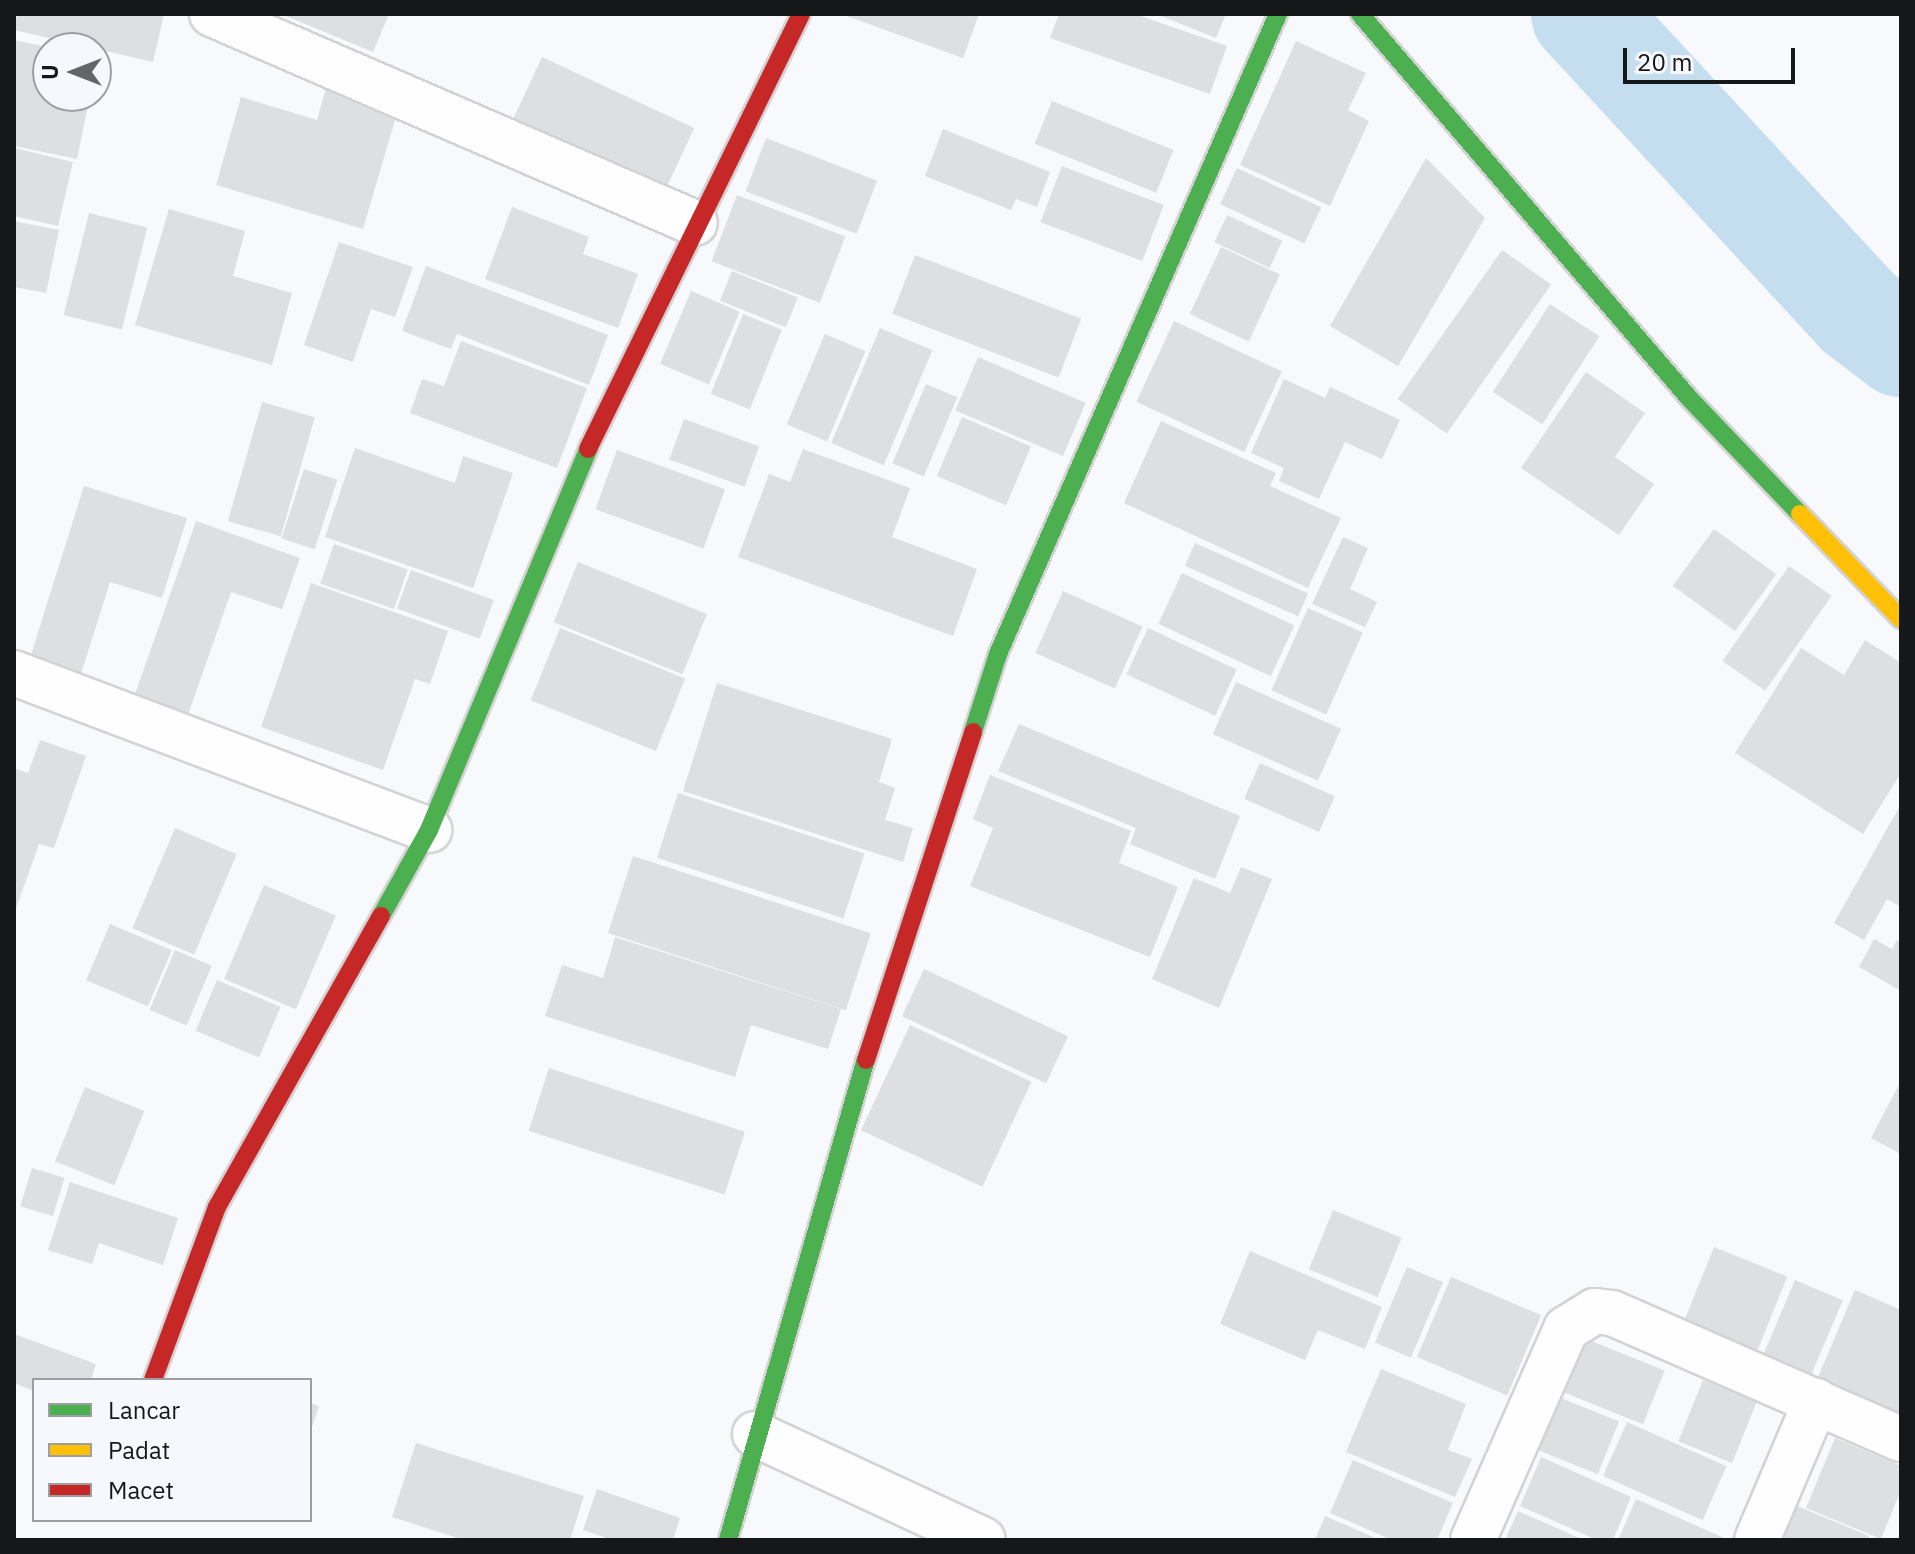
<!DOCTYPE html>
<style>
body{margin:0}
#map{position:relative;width:1915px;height:1554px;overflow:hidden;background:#f8f9fc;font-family:"IBM Plex Sans",sans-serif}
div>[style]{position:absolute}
.river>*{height:104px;margin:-52px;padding:0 52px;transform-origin:52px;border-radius:52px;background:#c4deef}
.building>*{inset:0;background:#dedfe2;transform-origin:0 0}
.roads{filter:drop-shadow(2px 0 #d3d3d5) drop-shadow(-2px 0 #d3d3d5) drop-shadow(0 2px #d3d3d5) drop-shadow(0 -2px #d3d3d5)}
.street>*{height:44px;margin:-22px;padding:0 22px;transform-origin:22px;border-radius:22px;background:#fefeff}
.fast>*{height:18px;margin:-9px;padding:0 9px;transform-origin:9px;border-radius:9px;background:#4caf50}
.slow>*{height:18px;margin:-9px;padding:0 9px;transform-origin:9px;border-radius:9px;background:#ffc107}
.jam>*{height:18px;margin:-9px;padding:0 9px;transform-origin:9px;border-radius:9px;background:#c62828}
span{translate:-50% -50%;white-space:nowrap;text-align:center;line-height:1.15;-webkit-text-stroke:6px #f7f8fd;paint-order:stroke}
.frame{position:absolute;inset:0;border:16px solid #161718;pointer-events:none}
.legend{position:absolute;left:32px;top:1378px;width:280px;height:144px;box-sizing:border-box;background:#f7f8fd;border:2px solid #9d9ea1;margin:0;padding:10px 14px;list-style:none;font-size:24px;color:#161718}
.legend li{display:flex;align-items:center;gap:16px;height:40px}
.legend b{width:40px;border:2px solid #9d9ea1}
.north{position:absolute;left:32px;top:32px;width:80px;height:80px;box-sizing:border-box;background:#f7f8fd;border:2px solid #9d9ea1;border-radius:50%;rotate:270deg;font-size:22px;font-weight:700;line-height:32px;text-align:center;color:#161718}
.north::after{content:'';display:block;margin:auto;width:28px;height:36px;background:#656668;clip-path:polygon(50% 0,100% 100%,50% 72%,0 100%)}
.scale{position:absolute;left:1623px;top:48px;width:172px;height:36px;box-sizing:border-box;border:4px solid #161718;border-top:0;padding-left:10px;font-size:24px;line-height:28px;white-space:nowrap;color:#161718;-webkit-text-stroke:6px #f7f8fd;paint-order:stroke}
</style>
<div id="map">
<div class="river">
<i style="left:1583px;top:14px;width:407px;rotate:47.3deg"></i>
<i style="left:1859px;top:313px;width:53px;rotate:37.3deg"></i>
</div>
<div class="building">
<i style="clip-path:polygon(17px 14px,164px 14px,153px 62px,14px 30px)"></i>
<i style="clip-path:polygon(281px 14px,389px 14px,373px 52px)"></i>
<i style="clip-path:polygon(841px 14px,979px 14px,963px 58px)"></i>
<i style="clip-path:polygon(1059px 14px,1135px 14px,1227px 46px,1210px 94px,1050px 38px)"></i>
<i style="clip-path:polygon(1156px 14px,1226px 14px,1216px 38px)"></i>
<i style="clip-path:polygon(14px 40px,48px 47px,48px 96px,90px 96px,77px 159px,14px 146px)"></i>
<i style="clip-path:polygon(1296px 41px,1366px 73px,1348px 110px,1369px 121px,1330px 206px,1240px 165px)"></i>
<i style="left:542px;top:57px;width:168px;height:69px;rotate:25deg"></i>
<i style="clip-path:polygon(328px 81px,400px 103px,363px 229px,216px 185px,241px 97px,317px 120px)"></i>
<i style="left:1052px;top:101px;width:131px;height:46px;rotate:22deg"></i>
<i style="clip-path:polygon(943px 129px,1050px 172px,1037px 207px,1016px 199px,1011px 210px,925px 176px)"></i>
<i style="left:766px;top:138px;width:119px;height:57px;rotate:21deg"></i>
<i style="clip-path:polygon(14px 148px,73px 162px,58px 226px,14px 216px)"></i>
<i style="clip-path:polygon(1426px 158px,1485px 218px,1398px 366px,1330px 326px)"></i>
<i style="left:1062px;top:166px;width:109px;height:60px;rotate:21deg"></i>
<i style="left:1237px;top:168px;width:93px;height:40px;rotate:25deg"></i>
<i style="left:737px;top:195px;width:116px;height:71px;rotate:21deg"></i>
<i style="clip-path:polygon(512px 207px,589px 237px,583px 254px,638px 274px,618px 328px,485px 279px)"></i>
<i style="clip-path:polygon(169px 209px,245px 231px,233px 276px,292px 293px,272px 365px,135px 325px)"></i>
<i style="left:89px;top:213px;width:60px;height:105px;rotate:14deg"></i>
<i style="left:1227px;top:215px;width:61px;height:30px;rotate:25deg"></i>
<i style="clip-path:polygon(14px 221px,59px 230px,46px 293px,14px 287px)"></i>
<i style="clip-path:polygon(339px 242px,413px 267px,395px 317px,371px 309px,353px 362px,304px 345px)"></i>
<i style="left:1221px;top:247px;width:65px;height:74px;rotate:25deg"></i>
<i style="left:1502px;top:250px;width:60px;height:182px;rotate:35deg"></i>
<i style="left:915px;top:255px;width:178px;height:63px;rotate:21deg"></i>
<i style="clip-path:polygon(426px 266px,608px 335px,589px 385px,457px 334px,451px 349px,402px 331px)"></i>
<i style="left:732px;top:271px;width:71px;height:32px;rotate:22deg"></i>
<i style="left:691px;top:291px;width:53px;height:79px;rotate:23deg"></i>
<i style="left:1550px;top:304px;width:59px;height:105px;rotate:33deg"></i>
<i style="left:743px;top:314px;width:42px;height:86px;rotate:22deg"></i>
<i style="left:1174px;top:321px;width:119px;height:89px;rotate:25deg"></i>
<i style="left:880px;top:328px;width:57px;height:125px;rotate:23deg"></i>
<i style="left:825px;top:334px;width:44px;height:98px;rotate:23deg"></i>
<i style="clip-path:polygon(461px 341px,587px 388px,557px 468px,410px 413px,422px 379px,444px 386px)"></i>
<i style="left:978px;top:357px;width:117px;height:58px;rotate:23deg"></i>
<i style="clip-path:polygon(1586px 372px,1645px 413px,1615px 457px,1654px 484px,1619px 535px,1521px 468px)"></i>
<i style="clip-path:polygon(1284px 379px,1325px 398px,1330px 387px,1400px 420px,1382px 459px,1345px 442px,1319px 499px,1279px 481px,1284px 468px,1251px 453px)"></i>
<i style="left:926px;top:384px;width:34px;height:86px;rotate:23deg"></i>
<i style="left:262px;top:402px;width:55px;height:124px;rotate:16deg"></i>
<i style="left:962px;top:417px;width:75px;height:64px;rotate:23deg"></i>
<i style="left:684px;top:419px;width:80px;height:43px;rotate:20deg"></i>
<i style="clip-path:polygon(1161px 421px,1276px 473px,1270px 486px,1341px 518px,1308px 588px,1124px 503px)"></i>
<i style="clip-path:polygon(355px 448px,455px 483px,463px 456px,513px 473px,473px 588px,325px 537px)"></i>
<i style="clip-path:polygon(803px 449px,910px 488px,892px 537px,977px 569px,953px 636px,738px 557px,769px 474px,790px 482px)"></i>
<i style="left:617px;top:450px;width:115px;height:63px;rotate:20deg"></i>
<i style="left:304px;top:469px;width:35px;height:73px;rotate:18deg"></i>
<i style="clip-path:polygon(84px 486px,187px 518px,162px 598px,110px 582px,80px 677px,29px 661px)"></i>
<i style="clip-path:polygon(196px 521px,300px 558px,282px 609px,231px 592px,188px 715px,134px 697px)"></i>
<i style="left:1714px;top:529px;width:77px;height:70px;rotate:36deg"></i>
<i style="clip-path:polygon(1343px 537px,1368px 548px,1350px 589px,1377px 602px,1365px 627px,1312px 604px)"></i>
<i style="left:1195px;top:543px;width:124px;height:25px;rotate:24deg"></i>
<i style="left:334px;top:544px;width:78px;height:42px;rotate:19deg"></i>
<i style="left:578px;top:562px;width:139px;height:65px;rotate:22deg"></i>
<i style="left:1789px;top:566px;width:52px;height:116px;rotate:35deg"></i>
<i style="left:411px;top:570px;width:88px;height:41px;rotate:20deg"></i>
<i style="left:1182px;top:573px;width:124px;height:56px;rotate:25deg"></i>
<i style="clip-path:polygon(311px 583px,448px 631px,430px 684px,415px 679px,383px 770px,261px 727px)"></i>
<i style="left:1063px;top:591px;width:87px;height:68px;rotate:24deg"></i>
<i style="left:1308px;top:608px;width:60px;height:90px;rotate:24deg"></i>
<i style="left:560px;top:628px;width:135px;height:78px;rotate:22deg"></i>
<i style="left:1148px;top:628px;width:98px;height:51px;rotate:25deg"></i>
<i style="clip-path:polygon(1865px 640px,1901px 663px,1901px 773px,1863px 834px,1735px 753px,1801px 648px,1844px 675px)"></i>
<i style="left:1236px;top:682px;width:115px;height:57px;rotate:24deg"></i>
<i style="clip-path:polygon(717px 683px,892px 739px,879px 782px,895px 788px,885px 820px,913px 828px,903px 862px,683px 791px)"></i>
<i style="clip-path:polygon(1019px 724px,1240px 816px,1215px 879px,1130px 844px,1136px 828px,998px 771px)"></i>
<i style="clip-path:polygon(40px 740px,86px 756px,54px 848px,39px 844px,14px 914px,14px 768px,28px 773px)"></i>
<i style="left:1260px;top:763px;width:82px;height:39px;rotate:24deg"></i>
<i style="clip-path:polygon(990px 775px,1131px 831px,1119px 863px,1178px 887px,1150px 957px,970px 886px,993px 828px,973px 819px)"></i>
<i style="left:678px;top:793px;width:196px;height:68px;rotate:18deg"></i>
<i style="clip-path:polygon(1901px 804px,1901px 907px,1887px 899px,1864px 940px,1834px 923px)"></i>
<i style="left:175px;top:828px;width:67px;height:109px;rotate:23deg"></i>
<i style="left:633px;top:856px;width:250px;height:81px;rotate:18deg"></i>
<i style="clip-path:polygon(1241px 867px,1272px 879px,1219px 1008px,1152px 979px,1194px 878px,1230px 893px)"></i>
<i style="left:264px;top:885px;width:78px;height:102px;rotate:23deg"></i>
<i style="left:110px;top:924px;width:67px;height:61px;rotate:23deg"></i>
<i style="clip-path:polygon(615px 937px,841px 1009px,828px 1049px,751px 1025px,735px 1077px,545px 1016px,562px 965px,603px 978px)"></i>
<i style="clip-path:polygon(1874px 939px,1892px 949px,1897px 940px,1901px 942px,1901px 991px,1859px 967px)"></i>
<i style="left:175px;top:950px;width:40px;height:65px;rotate:23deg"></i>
<i style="left:924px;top:969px;width:159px;height:52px;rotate:25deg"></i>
<i style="left:217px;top:980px;width:69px;height:55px;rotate:23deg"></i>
<i style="left:910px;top:1025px;width:134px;height:116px;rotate:25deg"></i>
<i style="left:549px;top:1068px;width:206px;height:66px;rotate:18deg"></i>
<i style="clip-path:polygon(1901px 1081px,1901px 1154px,1871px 1138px)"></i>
<i style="left:85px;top:1087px;width:64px;height:80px;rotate:22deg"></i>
<i style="left:32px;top:1168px;width:34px;height:40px;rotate:17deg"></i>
<i style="clip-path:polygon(70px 1182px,178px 1218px,163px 1265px,99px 1243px,92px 1264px,48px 1250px)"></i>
<i style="left:1333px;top:1210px;width:74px;height:64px;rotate:22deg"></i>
<i style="left:1714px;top:1247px;width:79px;height:97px;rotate:22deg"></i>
<i style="clip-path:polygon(1250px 1251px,1382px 1307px,1365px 1349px,1318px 1330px,1305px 1360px,1220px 1324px)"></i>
<i style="left:1407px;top:1267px;width:39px;height:82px;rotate:23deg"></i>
<i style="left:1451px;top:1277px;width:98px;height:87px;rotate:23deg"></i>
<i style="left:1795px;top:1280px;width:52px;height:85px;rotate:23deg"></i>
<i style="clip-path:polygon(1855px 1290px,1901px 1310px,1899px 1413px,1818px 1377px)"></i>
<i style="clip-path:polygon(14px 1334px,96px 1364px,91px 1380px,34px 1380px,34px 1391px,14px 1383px)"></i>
<i style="left:1584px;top:1338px;width:87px;height:58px;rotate:22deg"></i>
<i style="clip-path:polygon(1381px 1369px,1466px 1404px,1448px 1450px,1472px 1459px,1455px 1497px,1346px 1452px)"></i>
<i style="left:1703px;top:1380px;width:58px;height:66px;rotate:22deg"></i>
<i style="left:1556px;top:1396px;width:68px;height:57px;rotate:22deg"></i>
<i style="clip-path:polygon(310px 1403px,319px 1406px,311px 1430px,310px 1430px)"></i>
<i style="left:1627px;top:1422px;width:109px;height:59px;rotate:24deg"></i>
<i style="clip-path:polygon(1835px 1438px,1901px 1466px,1901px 1490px,1881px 1539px,1806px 1508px)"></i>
<i style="clip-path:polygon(416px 1443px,584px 1496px,570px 1540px,464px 1540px,392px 1517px)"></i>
<i style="clip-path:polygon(1541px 1457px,1631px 1497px,1613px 1540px,1597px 1540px,1520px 1506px)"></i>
<i style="clip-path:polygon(1353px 1460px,1453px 1503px,1437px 1540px,1392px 1540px,1330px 1513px)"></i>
<i style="clip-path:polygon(597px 1489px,680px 1518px,673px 1540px,612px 1540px,583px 1530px)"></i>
<i style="clip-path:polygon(1636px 1499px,1729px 1540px,1618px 1540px)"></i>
<i style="clip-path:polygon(1788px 1502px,1869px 1536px,1868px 1540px,1791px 1540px,1776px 1533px)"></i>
<i style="clip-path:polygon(1518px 1511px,1584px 1540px,1505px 1540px)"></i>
<i style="clip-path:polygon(1325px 1516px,1380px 1540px,1315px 1540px)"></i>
</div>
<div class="roads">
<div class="street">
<i style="left:212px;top:14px;width:526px;rotate:23.4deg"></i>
<i style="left:14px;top:673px;width:444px;rotate:20.7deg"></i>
<i style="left:755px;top:1434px;width:251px;rotate:24.9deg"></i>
<i style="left:1473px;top:1540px;width:231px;rotate:-66.2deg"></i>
<i style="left:1566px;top:1329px;width:34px;rotate:-32deg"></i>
<i style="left:1595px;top:1311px;width:17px;rotate:7deg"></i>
<i style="left:1612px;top:1313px;width:315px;rotate:23.6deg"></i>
<i style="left:1757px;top:1540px;width:151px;rotate:-67deg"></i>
</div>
<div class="fast">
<i style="left:1360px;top:14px;width:506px;rotate:49.41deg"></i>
<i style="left:1689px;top:398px;width:161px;rotate:46.3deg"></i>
<i style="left:973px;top:732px;width:82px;rotate:-72.2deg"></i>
<i style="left:998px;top:654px;width:699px;rotate:-66.37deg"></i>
<i style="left:381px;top:916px;width:98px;rotate:-60.8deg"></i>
<i style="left:429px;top:830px;width:413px;rotate:-67.3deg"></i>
<i style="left:728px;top:1540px;width:499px;rotate:-74deg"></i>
</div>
<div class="slow">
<i style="left:1800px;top:514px;width:146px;rotate:46.1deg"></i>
</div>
<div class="jam">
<i style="left:588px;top:449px;width:484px;rotate:-63.9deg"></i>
<i style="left:866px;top:1060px;width:345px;rotate:-71.9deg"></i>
<i style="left:153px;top:1380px;width:184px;rotate:-69.7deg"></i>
<i style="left:217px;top:1207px;width:334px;rotate:-60.6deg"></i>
</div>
</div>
<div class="frame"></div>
<ul class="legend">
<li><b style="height:10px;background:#4caf50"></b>Lancar</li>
<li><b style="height:10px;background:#ffc107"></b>Padat</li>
<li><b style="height:10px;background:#c62828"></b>Macet</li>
</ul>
<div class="north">U</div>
<div class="scale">20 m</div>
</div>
